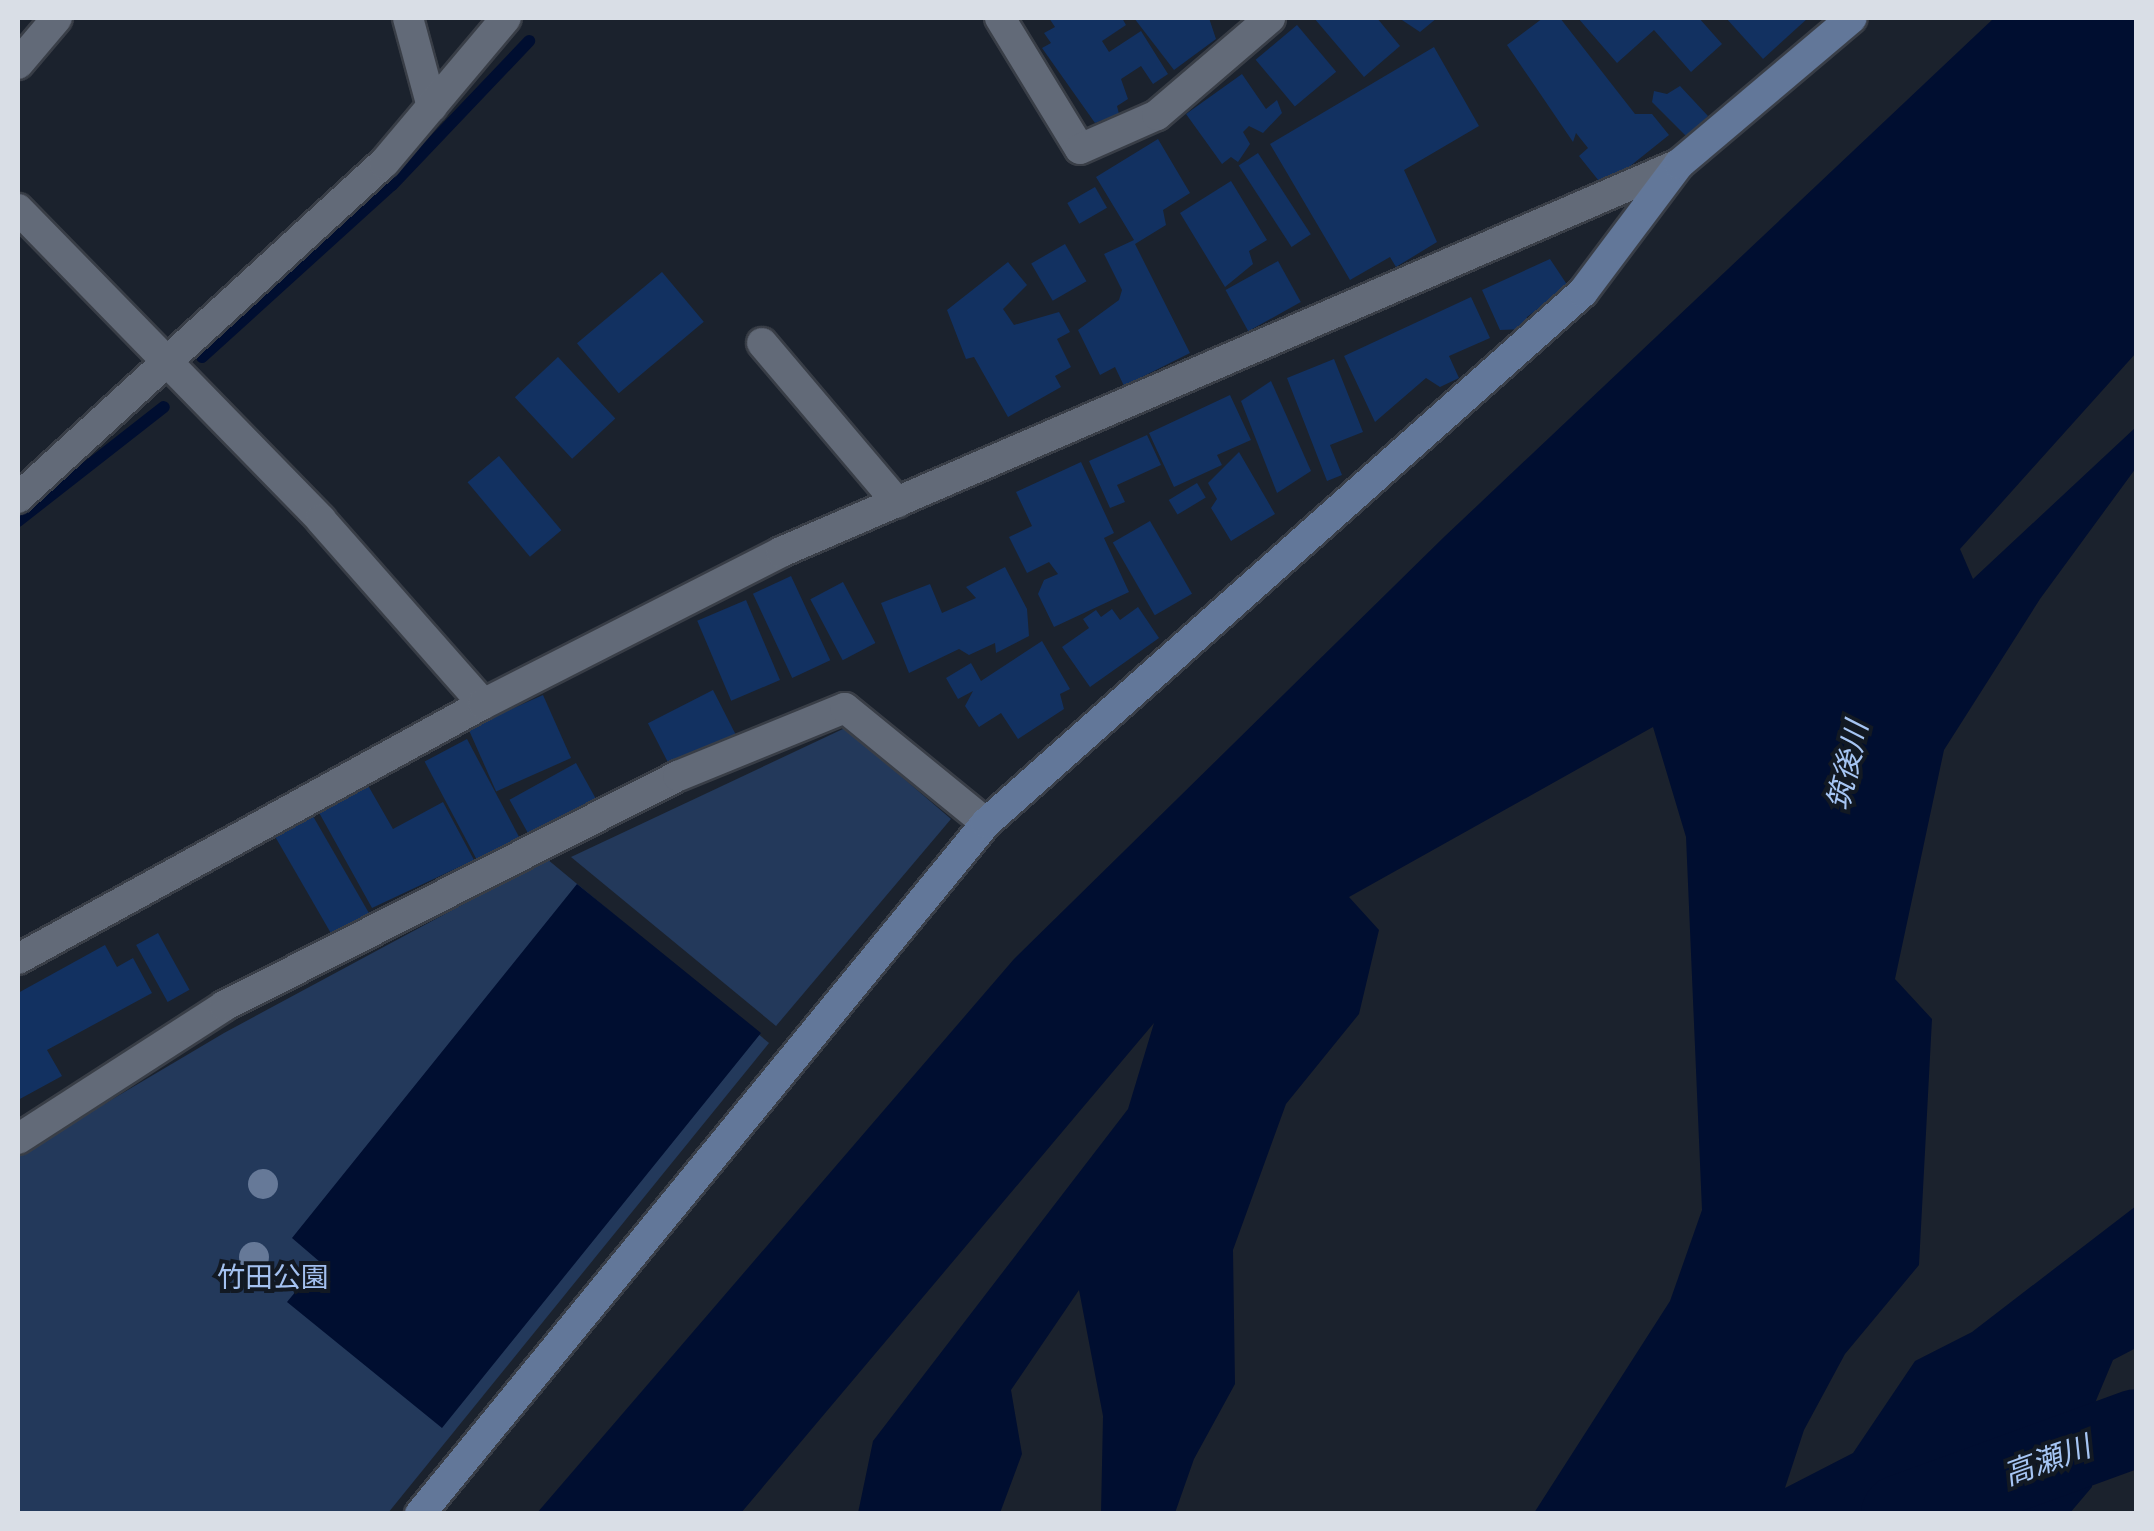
<!DOCTYPE html>
<meta charset="utf-8">
<style>
body{margin:0}
#map{position:relative;width:2154px;height:1531px;overflow:hidden;background:#1b222d;font-family:Montserrat,"Noto Sans JP",sans-serif}
div>[style]{position:absolute}
.green>*{inset:0;background:#23395b}
.water>*{inset:0;background:#000e30}
.stream>*{height:12px;margin:-6px;padding:0 6px;transform-origin:6px;border-radius:6px;background:#000e30}
.river>*{height:78px;margin:-39px;padding:0 39px;transform-origin:39px;border-radius:39px;background:#000e30}
.building>*{inset:0;background:#123161;transform-origin:0 0}
.roads{filter:drop-shadow(2px 0 #393e47) drop-shadow(-2px 0 #393e47) drop-shadow(0 2px #393e47) drop-shadow(0 -2px #393e47)}
.street>*{height:30px;margin:-15px;padding:0 15px;transform-origin:15px;border-radius:15px;background:#626a78}
.secondary>*{height:30px;margin:-15px;padding:0 15px;transform-origin:15px;border-radius:15px;background:#627799}
.trees>*{width:30px;height:30px;margin:-15px;border-radius:50%;background:#667998}
span{translate:-50% -50%;white-space:nowrap;text-align:center;line-height:1.15;-webkit-text-stroke:8px #121923;paint-order:stroke}
.park-label{font-size:28px;color:#a3c1f0}
.water-label{font-size:30px;color:#a6c5f3;font-style:italic}
.frame{position:absolute;inset:0;border:20px solid #d9dee6;pointer-events:none}
</style>
<div id="map">
<div class="green">
<i style="clip-path:polygon(845px 728px,951px 819px,776px 1026px,571px 857px)"></i>
<i style="clip-path:polygon(547px 859px,769px 1043px,388px 1513px,18px 1513px,18px 1155px,224px 1033px)"></i>
</div>
<div class="water">
<i style="clip-path:polygon(1994px 18px,2136px 18px,2136px 353px,1960px 549px,1973px 579px,2136px 427px,2136px 468px,2040px 599px,1944px 750px,1895px 979px,1932px 1019px,1919px 1265px,1845px 1354px,1804px 1430px,1785px 1488px,1853px 1453px,1915px 1361px,1972px 1332px,2136px 1206px,2136px 1348px,2113px 1360px,2095px 1403px,2092px 1487px,2070px 1513px,1534px 1513px,1670px 1301px,1702px 1210px,1686px 837px,1653px 727px,1349px 897px,1379px 930px,1359px 1014px,1286px 1104px,1233px 1250px,1235px 1384px,1194px 1459px,1175px 1513px,1101px 1513px,1103px 1416px,1079px 1290px,1011px 1390px,1022px 1454px,1000px 1513px,858px 1513px,873px 1441px,1128px 1109px,1154px 1023px,741px 1513px,537px 1513px,1014px 959px,1444px 537px)"></i>
<i style="clip-path:polygon(577px 884px,761px 1033px,442px 1428px,287px 1302px,320px 1262px,292px 1238px)"></i>
</div>
<div class="stream">
<i style="left:202px;top:357px;width:256px;rotate:-42.2deg"></i>
<i style="left:392px;top:185px;width:199px;rotate:-46.4deg"></i>
<i style="left:18px;top:521px;width:185px;rotate:-38deg"></i>
</div>
<div class="river">
<i style="left:1900px;top:1514px;width:251px;rotate:-20deg"></i>
</div>
<div class="building">
<i style="clip-path:polygon(1049px 18px,1122px 18px,1126px 25px,1102px 41px,1109px 52px,1141px 31px,1168px 74px,1153px 84px,1141px 66px,1121px 79px,1128px 99px,1117px 106px,1119px 114px,1095px 123px,1042px 48px,1051px 43px,1044px 33px,1055px 27px)"></i>
<i style="clip-path:polygon(1134px 18px,1209px 18px,1216px 39px,1174px 70px)"></i>
<i style="clip-path:polygon(1314px 18px,1377px 18px,1400px 46px,1364px 77px)"></i>
<i style="clip-path:polygon(1399px 18px,1437px 18px,1420px 32px)"></i>
<i style="clip-path:polygon(1543px 18px,1560px 18px,1635px 114px,1652px 114px,1669px 135px,1619px 175px,1599px 181px,1579px 156px,1588px 148px,1576px 133px,1573px 142px,1507px 45px)"></i>
<i style="clip-path:polygon(1578px 18px,1699px 18px,1722px 44px,1691px 72px,1654px 30px,1617px 63px)"></i>
<i style="clip-path:polygon(1726px 18px,1808px 18px,1763px 59px)"></i>
<i style="left:1297px;top:25px;width:61px;height:54px;rotate:50deg"></i>
<i style="clip-path:polygon(1434px 47px,1479px 126px,1404px 170px,1437px 242px,1396px 267px,1390px 257px,1350px 280px,1270px 144px)"></i>
<i style="clip-path:polygon(1242px 74px,1266px 109px,1277px 100px,1282px 113px,1263px 133px,1249px 126px,1243px 132px,1250px 144px,1238px 162px,1231px 157px,1222px 164px,1186px 114px)"></i>
<i style="clip-path:polygon(1680px 86px,1708px 116px,1687px 137px,1652px 102px,1654px 91px,1667px 94px)"></i>
<i style="clip-path:polygon(1158px 139px,1190px 193px,1163px 210px,1166px 225px,1135px 244px,1190px 353px,1124px 386px,1115px 367px,1100px 375px,1078px 330px,1119px 300px,1122px 290px,1104px 254px,1134px 240px,1096px 177px)"></i>
<i style="left:1258px;top:153px;width:97px;height:23px;rotate:57deg"></i>
<i style="clip-path:polygon(1231px 181px,1267px 240px,1249px 251px,1253px 264px,1225px 287px,1180px 213px)"></i>
<i style="left:1095px;top:187px;width:24px;height:32px;rotate:60deg"></i>
<i style="left:1065px;top:244px;width:43px;height:39px;rotate:60deg"></i>
<i style="clip-path:polygon(1550px 259px,1568px 286px,1527px 317px,1524px 329px,1500px 330px,1482px 290px)"></i>
<i style="left:1278px;top:261px;width:47px;height:60px;rotate:61deg"></i>
<i style="clip-path:polygon(1008px 262px,1027px 285px,1003px 309px,1014px 325px,1059px 312px,1070px 332px,1057px 339px,1071px 367px,1055px 376px,1061px 387px,1008px 417px,974px 357px,966px 359px,947px 310px)"></i>
<i style="left:662px;top:272px;width:65px;height:111px;rotate:50deg"></i>
<i style="clip-path:polygon(1471px 297px,1490px 338px,1449px 356px,1459px 378px,1440px 387px,1426px 378px,1375px 422px,1344px 356px)"></i>
<i style="left:558px;top:357px;width:84px;height:59px;rotate:47deg"></i>
<i style="clip-path:polygon(1334px 359px,1363px 432px,1330px 445px,1342px 475px,1327px 481px,1287px 378px)"></i>
<i style="clip-path:polygon(1271px 381px,1311px 471px,1277px 493px,1241px 401px)"></i>
<i style="clip-path:polygon(1230px 395px,1251px 440px,1217px 455px,1222px 465px,1174px 487px,1149px 433px)"></i>
<i style="clip-path:polygon(1147px 435px,1161px 465px,1117px 485px,1125px 502px,1110px 508px,1089px 461px)"></i>
<i style="clip-path:polygon(1239px 452px,1275px 514px,1231px 541px,1211px 508px,1217px 499px,1208px 483px)"></i>
<i style="left:499px;top:456px;width:97px;height:41px;rotate:50deg"></i>
<i style="clip-path:polygon(1081px 462px,1114px 533px,1104px 538px,1129px 592px,1054px 627px,1038px 594px,1044px 580px,1058px 574px,1049px 562px,1027px 573px,1009px 537px,1032px 526px,1016px 492px)"></i>
<i style="left:1197px;top:483px;width:17px;height:33px;rotate:59deg"></i>
<i style="left:1150px;top:521px;width:84px;height:43px;rotate:60deg"></i>
<i style="clip-path:polygon(1005px 567px,1027px 609px,1029px 636px,996px 653px,995px 643px,969px 655px,959px 649px,909px 673px,881px 603px,930px 584px,942px 613px,976px 598px,966px 587px)"></i>
<i style="left:791px;top:576px;width:93px;height:42px;rotate:65deg"></i>
<i style="left:843px;top:582px;width:69px;height:37px;rotate:62deg"></i>
<i style="left:746px;top:600px;width:87px;height:53px;rotate:67deg"></i>
<i style="clip-path:polygon(1138px 607px,1159px 638px,1090px 687px,1062px 647px,1089px 628px,1083px 619px,1096px 610px,1101px 617px,1112px 609px,1120px 620px)"></i>
<i style="clip-path:polygon(1042px 641px,1070px 689px,1060px 694px,1064px 709px,1018px 739px,1001px 713px,979px 727px,965px 706px,973px 691px,958px 699px,946px 678px,971px 663px,981px 681px)"></i>
<i style="left:713px;top:690px;width:59px;height:73px;rotate:63deg"></i>
<i style="left:543px;top:695px;width:69px;height:82px;rotate:66deg"></i>
<i style="left:467px;top:739px;width:112px;height:48px;rotate:62deg"></i>
<i style="left:576px;top:763px;width:49px;height:76px;rotate:61deg"></i>
<i style="clip-path:polygon(366px 782px,393px 829px,443px 802px,474px 860px,372px 908px,317px 809px)"></i>
<i style="left:310px;top:811px;width:123px;height:43px;rotate:60deg"></i>
<i style="left:158px;top:933px;width:65px;height:25px;rotate:61deg"></i>
<i style="clip-path:polygon(105px 945px,117px 967px,133px 958px,152px 993px,47px 1050px,62px 1076px,18px 1100px,18px 993px)"></i>
</div>
<div class="roads">
<div class="street">
<i style="left:408px;top:18px;width:92px;rotate:74.9deg"></i>
<i style="left:1000px;top:18px;width:153px;rotate:58.6deg"></i>
<i style="left:1080px;top:149px;width:84px;rotate:-23.8deg"></i>
<i style="left:1157px;top:115px;width:149px;rotate:-40.6deg"></i>
<i style="left:18px;top:64px;width:60px;rotate:-49.7deg"></i>
<i style="left:18px;top:209px;width:434px;rotate:45.7deg"></i>
<i style="left:321px;top:520px;width:245px;rotate:48.6deg"></i>
<i style="left:762px;top:343px;width:209px;rotate:49.7deg"></i>
<i style="left:18px;top:498px;width:496px;rotate:-42.5deg"></i>
<i style="left:384px;top:163px;width:189px;rotate:-49.9deg"></i>
<i style="left:18px;top:959px;width:530px;rotate:-28.74deg"></i>
<i style="left:483px;top:704px;width:335px;rotate:-27deg"></i>
<i style="left:781px;top:552px;width:978px;rotate:-23.37deg"></i>
<i style="left:18px;top:1139px;width:245px;rotate:-32.8deg"></i>
<i style="left:224px;top:1006px;width:509px;rotate:-26.87deg"></i>
<i style="left:678px;top:776px;width:180px;rotate:-22.2deg"></i>
<i style="left:845px;top:708px;width:182px;rotate:39.2deg"></i>
</div>
<div class="secondary">
<i style="left:420px;top:1514px;width:893px;rotate:-50.68deg"></i>
<i style="left:986px;top:823px;width:799px;rotate:-41.65deg"></i>
<i style="left:1583px;top:292px;width:160px;rotate:-53.1deg"></i>
<i style="left:1679px;top:164px;width:226px;rotate:-40.2deg"></i>
</div>
</div>
<div class="trees">
<i style="left:263px;top:1184px"></i>
<i style="left:254px;top:1257px"></i>
</div>
<div class="park-label">
<span style="left:273px;top:1277px">竹田公園</span>
</div>
<div class="water-label">
<span style="left:1848px;top:766px;rotate:-77deg">筑後川</span>
<span style="left:2047px;top:1461px;rotate:-20deg">高瀬川</span>
</div>
<div class="frame"></div>
</div>
